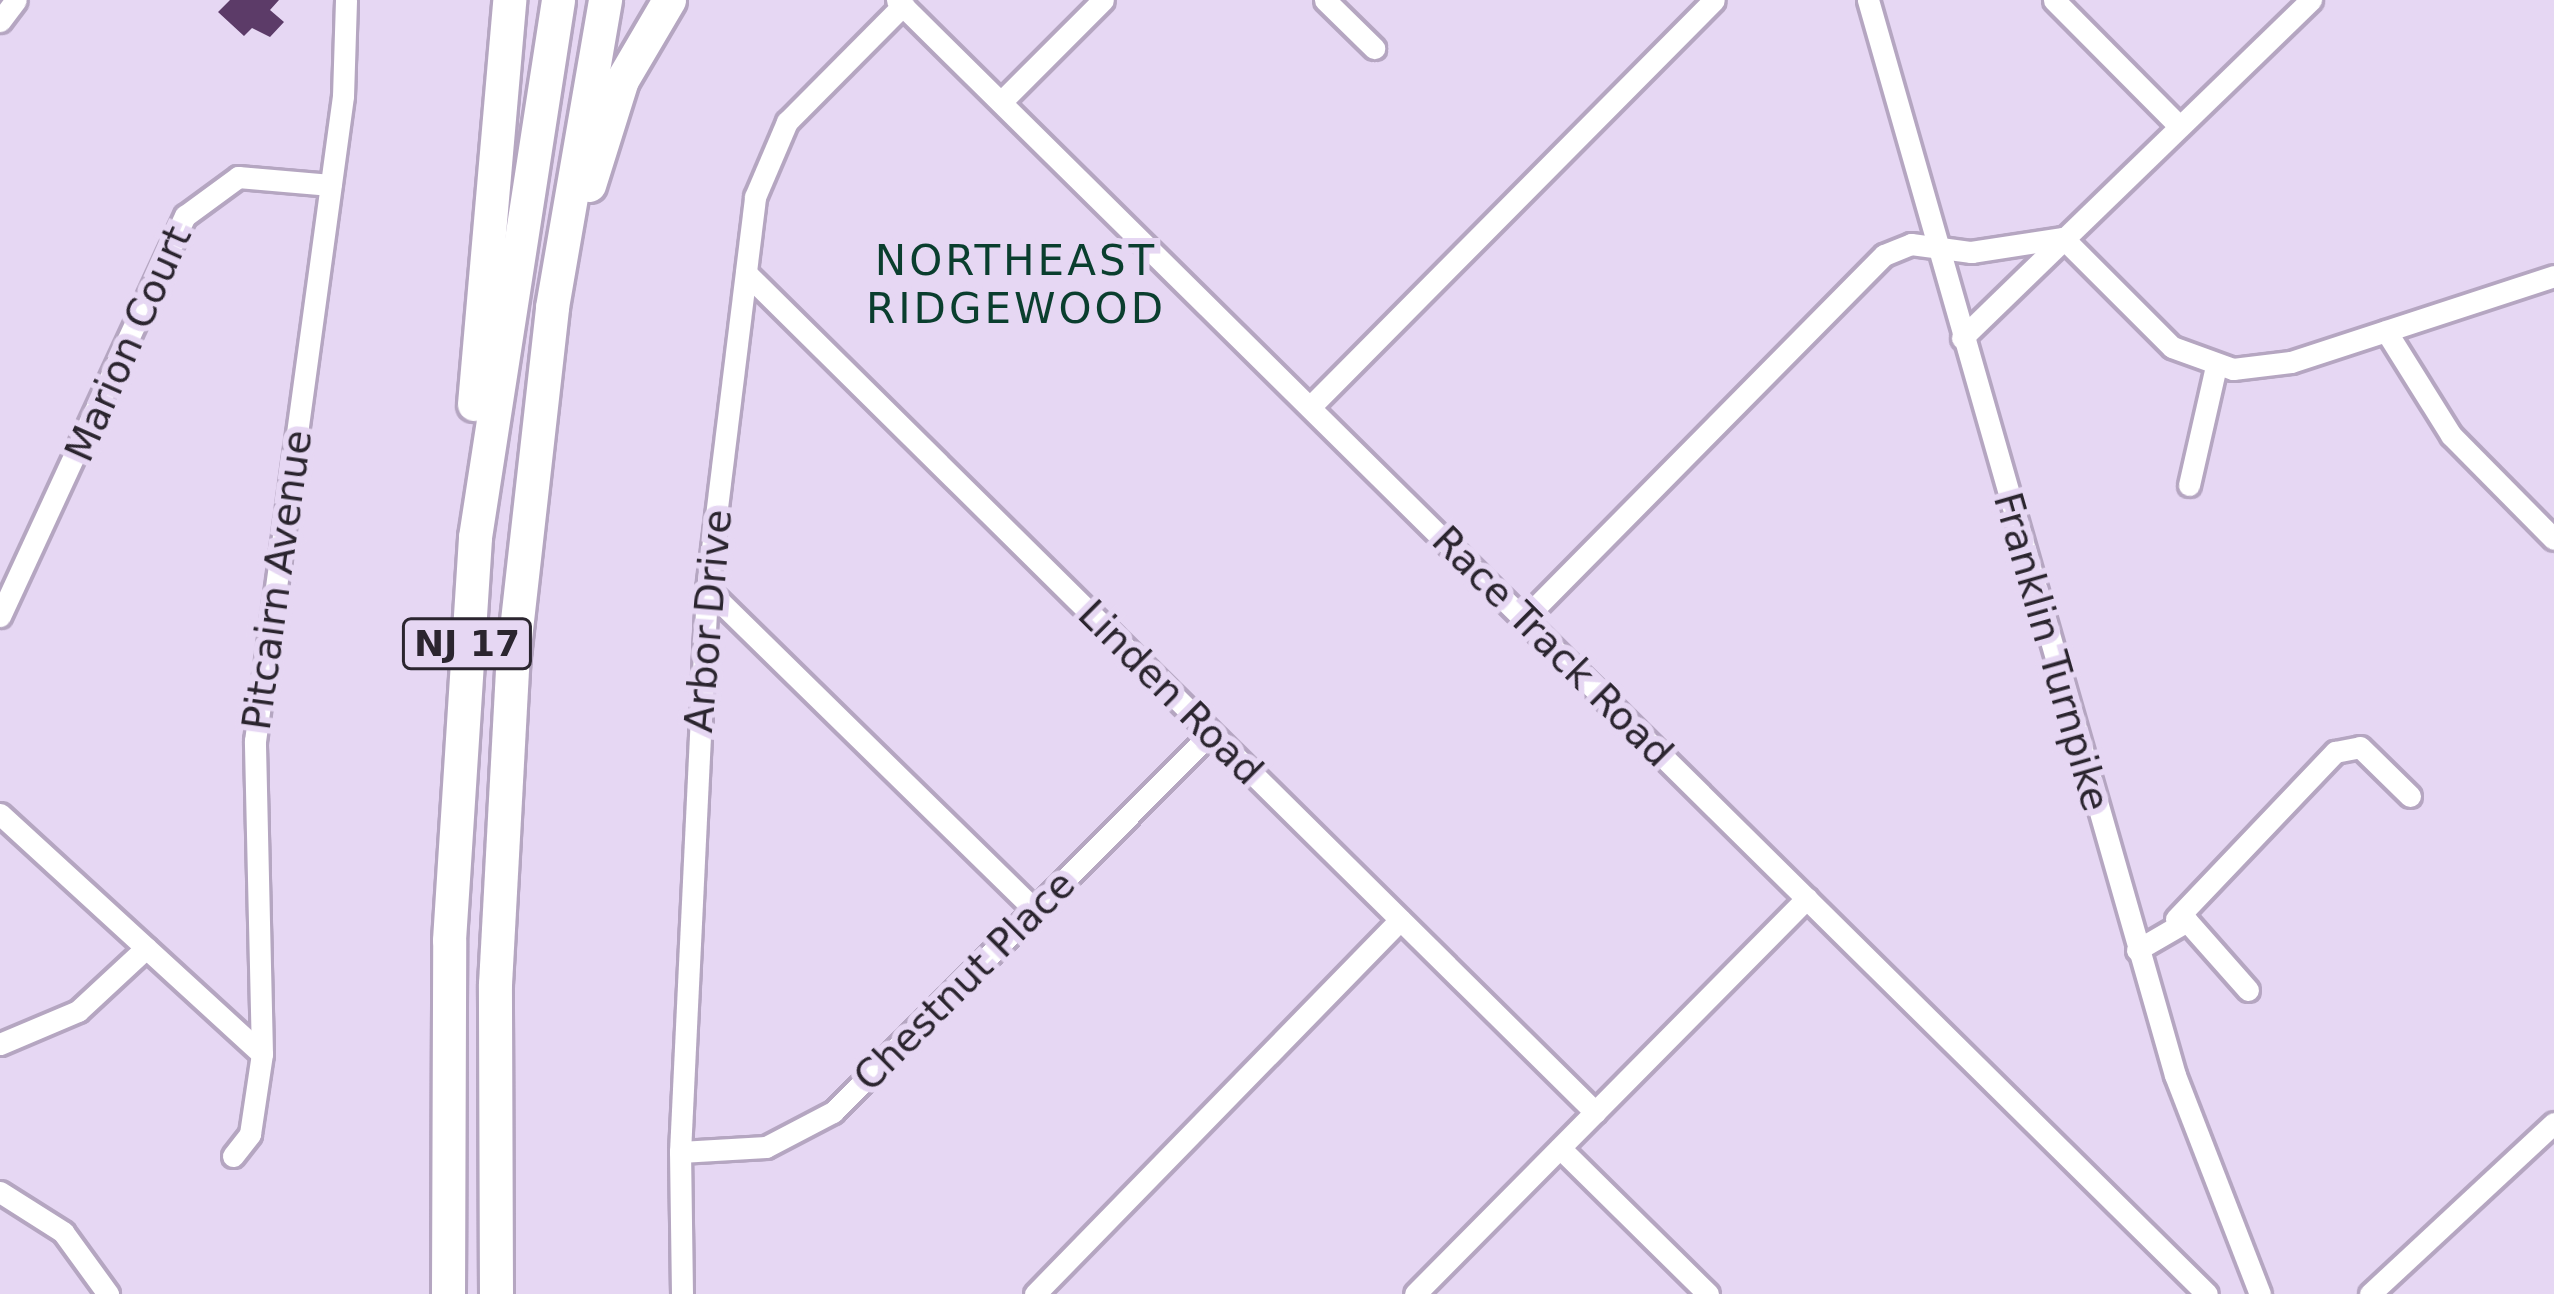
<!DOCTYPE html>
<style>
body{margin:0}
#map{position:relative;width:2554px;height:1294px;overflow:hidden;background:#e6d7f3;font-family:"DejaVu Sans",sans-serif}
div>[style]{position:absolute}
.building>*{inset:0;background:#5c3b68}
.roads{filter:drop-shadow(3px 0 #b5a6c1) drop-shadow(-3px 0 #b5a6c1) drop-shadow(0 3px #b5a6c1) drop-shadow(0 -3px #b5a6c1)}
.minor>*{height:21px;margin:-10.5px;padding:0 10.5px;transform-origin:10.5px;border-radius:10.5px;background:#fff}
.highway>*{height:33px;margin:-16.5px;padding:0 16.5px;transform-origin:16.5px;border-radius:16.5px;background:#fff}
span{translate:-50% -50%;white-space:nowrap;text-align:center;line-height:1.15;-webkit-text-stroke:12px #e6d7f3;paint-order:stroke}
.shield-label span{padding:3px 9px;background:#e6d7f3;border:3px solid;border-radius:9px;-webkit-text-stroke-width:0}
.shield-label{font-size:36px;color:#2b252f;font-weight:700}
.street-label{font-size:39px;color:#2b252f}
.neighbourhood-label{font-size:42px;color:#0a3e2e;letter-spacing:3px}
</style>
<div id="map">
<div class="building">
<i style="clip-path:polygon(230px 0,279px 0,270px 10px,284px 22px,270px 37px,252px 28px,244px 36px,218px 12px)"></i>
</div>
<div class="roads">
<div class="minor">
<i style="left:897px;top:0;width:1841px;rotate:44.65deg"></i>
<i style="left:1325px;top:0;width:69px;rotate:44.4deg"></i>
<i style="left:1868px;top:0;width:1118px;rotate:74.06deg"></i>
<i style="left:2175px;top:1075px;width:235px;rotate:68.8deg"></i>
<i style="left:2054px;top:0;width:177px;rotate:45.2deg"></i>
<i style="left:0;top:21px;width:26px;rotate:-53deg"></i>
<i style="left:1001px;top:102px;width:144px;rotate:-45deg"></i>
<i style="left:2063px;top:238px;width:154px;rotate:45deg"></i>
<i style="left:2172px;top:347px;width:65px;rotate:19.8deg"></i>
<i style="left:2233px;top:369px;width:58px;rotate:-6.9deg"></i>
<i style="left:2291px;top:362px;width:277px;rotate:-18.1deg"></i>
<i style="left:746px;top:273px;width:1194px;rotate:44.66deg"></i>
<i style="left:2386px;top:331px;width:123px;rotate:58deg"></i>
<i style="left:2451px;top:435px;width:146px;rotate:45.3deg"></i>
<i style="left:1962px;top:338px;width:486px;rotate:-44.1deg"></i>
<i style="left:1310px;top:407px;width:573px;rotate:-45.21deg"></i>
<i style="left:2189px;top:485px;width:122px;rotate:-77.2deg"></i>
<i style="left:707px;top:589px;width:460px;rotate:44.4deg"></i>
<i style="left:0;top:616px;width:441px;rotate:-65.2deg"></i>
<i style="left:185px;top:216px;width:66px;rotate:-36.3deg"></i>
<i style="left:238px;top:177px;width:93px;rotate:4.9deg"></i>
<i style="left:1524px;top:619px;width:512px;rotate:-45.32deg"></i>
<i style="left:1884px;top:255px;width:29px;rotate:-22deg"></i>
<i style="left:1911px;top:244px;width:61px;rotate:7.6deg"></i>
<i style="left:1971px;top:252px;width:93px;rotate:-8.7deg"></i>
<i style="left:0;top:814px;width:355px;rotate:42.5deg"></i>
<i style="left:2176px;top:919px;width:231px;rotate:-46.4deg"></i>
<i style="left:2335px;top:752px;width:25px;rotate:-11deg"></i>
<i style="left:2360px;top:747px;width:70px;rotate:44.4deg"></i>
<i style="left:2137px;top:950px;width:58px;rotate:-30.1deg"></i>
<i style="left:2187px;top:921px;width:92px;rotate:48.5deg"></i>
<i style="left:0;top:1044px;width:85px;rotate:-22.9deg"></i>
<i style="left:78px;top:1011px;width:93px;rotate:-42.8deg"></i>
<i style="left:1560px;top:1148px;width:208px;rotate:44.6deg"></i>
<i style="left:680px;top:1152px;width:86px;rotate:-3.3deg"></i>
<i style="left:766px;top:1147px;width:76px;rotate:-27.6deg"></i>
<i style="left:833px;top:1112px;width:535px;rotate:-45.08deg"></i>
<i style="left:233px;top:1156px;width:28px;rotate:-52deg"></i>
<i style="left:250px;top:1134px;width:81px;rotate:-81.5deg"></i>
<i style="left:262px;top:1054px;width:313px;rotate:-91.3deg"></i>
<i style="left:255px;top:741px;width:651px;rotate:-82.23deg"></i>
<i style="left:343px;top:96px;width:96px;rotate:-88.2deg"></i>
<i style="left:0;top:1192px;width:75px;rotate:32.4deg"></i>
<i style="left:63px;top:1232px;width:77px;rotate:54deg"></i>
<i style="left:682px;top:1294px;width:142px;rotate:-90.8deg"></i>
<i style="left:680px;top:1152px;width:564px;rotate:-87.25deg"></i>
<i style="left:707px;top:589px;width:395px;rotate:-83deg"></i>
<i style="left:755px;top:197px;width:82px;rotate:-66.9deg"></i>
<i style="left:787px;top:122px;width:165px;rotate:-45.2deg"></i>
<i style="left:1035px;top:1294px;width:523px;rotate:-45.7deg"></i>
<i style="left:1415px;top:1294px;width:557px;rotate:-45.29deg"></i>
<i style="left:2370px;top:1294px;width:251px;rotate:-42.9deg"></i>
</div>
<div class="highway">
<i style="left:589px;top:185px;width:110px;rotate:-72.6deg"></i>
<i style="left:622px;top:80px;width:93px;rotate:-59.6deg"></i>
<i style="left:474px;top:404px;width:406px;rotate:-85deg"></i>
<i style="left:448px;top:1294px;width:354px;rotate:-89.8deg"></i>
<i style="left:449px;top:940px;width:404px;rotate:-86.3deg"></i>
<i style="left:475px;top:537px;width:543px;rotate:-81.21deg"></i>
<i style="left:496px;top:1294px;width:310px;rotate:-90.2deg"></i>
<i style="left:495px;top:984px;width:319px;rotate:-86.9deg"></i>
<i style="left:512px;top:665px;width:360px;rotate:-83.6deg"></i>
<i style="left:552px;top:307px;width:312px;rotate:-80.2deg"></i>
</div>
</div>
<div class="shield-label">
<span style="left:467px;top:644px">NJ 17</span>
</div>
<div class="street-label">
<span style="left:129px;top:344px;rotate:-66deg">Marion Court</span>
<span style="left:278px;top:580px;rotate:-82deg">Pitcairn Avenue</span>
<span style="left:709px;top:621px;rotate:-85deg">Arbor Drive</span>
<span style="left:1552px;top:647px;rotate:45deg">Race Track Road</span>
<span style="left:2051px;top:652px;rotate:74deg">Franklin Turnpike</span>
<span style="left:1170px;top:693px;rotate:45deg">Linden Road</span>
<span style="left:965px;top:981px;rotate:-45deg">Chestnut Place</span>
</div>
<div class="neighbourhood-label">
<span style="left:1016px;top:285px">NORTHEAST<br>RIDGEWOOD</span>
</div>
</div>
